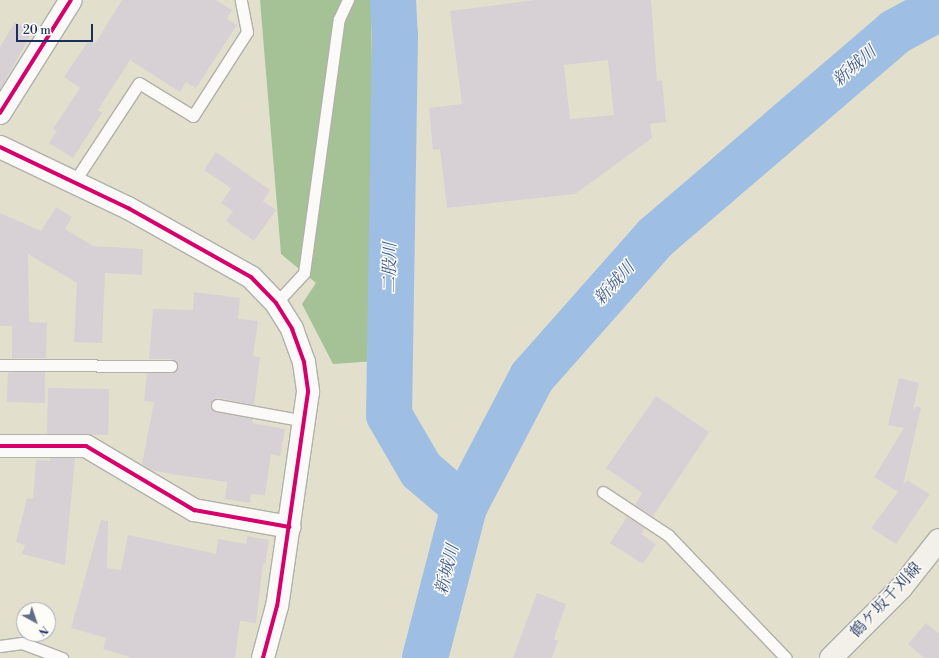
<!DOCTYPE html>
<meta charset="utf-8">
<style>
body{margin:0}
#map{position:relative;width:939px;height:658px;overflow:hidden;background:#e3dfcd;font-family:"Libre Bodoni","Noto Serif JP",serif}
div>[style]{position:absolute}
.forest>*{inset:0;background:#a5c296}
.river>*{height:46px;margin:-23px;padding:0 23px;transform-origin:23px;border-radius:23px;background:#9ebfe3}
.building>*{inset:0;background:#d7d1d5;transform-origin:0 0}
.roads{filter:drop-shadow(1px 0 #b1b0aa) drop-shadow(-1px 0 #b1b0aa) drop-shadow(0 1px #b1b0aa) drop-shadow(0 -1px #b1b0aa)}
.service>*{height:11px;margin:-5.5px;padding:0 5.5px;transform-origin:5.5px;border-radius:5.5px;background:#fbfaf8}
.minor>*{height:22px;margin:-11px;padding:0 11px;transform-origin:11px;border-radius:11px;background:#fbfaf8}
.tertiary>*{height:22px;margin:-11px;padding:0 11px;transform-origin:11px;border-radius:11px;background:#fbfaf8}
.secondary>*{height:22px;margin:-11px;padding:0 11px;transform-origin:11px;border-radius:11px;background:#f2f0e9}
.cycleway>*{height:4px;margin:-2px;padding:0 2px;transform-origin:2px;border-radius:2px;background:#d6006c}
span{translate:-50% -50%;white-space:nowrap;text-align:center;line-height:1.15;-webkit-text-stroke:3px #fdfcf7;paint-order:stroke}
.street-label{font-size:16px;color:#1b2f5e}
.water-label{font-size:17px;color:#3f5c90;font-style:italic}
.north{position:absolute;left:16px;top:602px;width:40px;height:40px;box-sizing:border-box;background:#fdfcf7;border:1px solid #a3aaba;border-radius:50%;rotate:140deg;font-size:11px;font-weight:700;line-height:16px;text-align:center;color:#1b2f5e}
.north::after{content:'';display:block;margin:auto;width:14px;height:18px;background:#616d85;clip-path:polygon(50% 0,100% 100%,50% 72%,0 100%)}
.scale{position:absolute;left:16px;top:24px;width:77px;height:18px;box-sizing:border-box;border:2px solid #1b2f5e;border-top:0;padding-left:5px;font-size:12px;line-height:14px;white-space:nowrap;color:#1b2f5e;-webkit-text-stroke:3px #fdfcf7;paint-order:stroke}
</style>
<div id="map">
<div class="forest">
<i style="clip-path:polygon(260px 0,371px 0,376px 361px,333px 364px,302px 304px,316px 283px,281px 254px)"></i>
</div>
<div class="river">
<i style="left:393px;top:0;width:36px;rotate:87deg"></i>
<i style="left:395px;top:36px;width:379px;rotate:90.9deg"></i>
<i style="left:389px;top:415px;width:64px;rotate:59.8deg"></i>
<i style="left:421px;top:470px;width:57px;rotate:40.7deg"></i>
<i style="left:425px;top:658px;width:156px;rotate:-75.5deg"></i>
<i style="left:464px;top:507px;width:147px;rotate:-62.4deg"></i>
<i style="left:532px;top:377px;width:187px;rotate:-48.5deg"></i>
<i style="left:656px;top:237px;width:315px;rotate:-40.6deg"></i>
<i style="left:895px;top:32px;width:50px;rotate:-28.6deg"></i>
</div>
<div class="building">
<i style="clip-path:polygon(122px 0,216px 0,232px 10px,227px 19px,237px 25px,196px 88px,186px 82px,180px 92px,130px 60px,98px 110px,102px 113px,73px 158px,49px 143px,57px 131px,53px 129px,80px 88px,64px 77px,89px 40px,95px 44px)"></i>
<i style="clip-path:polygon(evenodd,534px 0,651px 0,657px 81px,662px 80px,666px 122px,650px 124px,652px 138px,575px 194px,447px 208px,440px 149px,433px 150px,429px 108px,462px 104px,450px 11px,534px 0,608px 60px,614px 115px,570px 119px,564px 65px,608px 60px)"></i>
<i style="clip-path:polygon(15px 22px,32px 32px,0 90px,0 47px)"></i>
<i style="clip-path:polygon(216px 152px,270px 190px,263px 201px,276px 210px,254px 241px,226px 221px,233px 211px,221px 203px,231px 188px,204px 170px)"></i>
<i style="clip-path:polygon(56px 207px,72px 217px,65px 229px,93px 246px,143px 249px,142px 275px,105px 273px,102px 343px,74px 342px,77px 283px,28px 254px,29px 322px,47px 323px,46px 358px,12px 358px,12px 326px,0 326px,0 213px,41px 231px)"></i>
<i style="clip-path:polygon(194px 292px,240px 298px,238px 319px,258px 321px,253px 356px,260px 357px,254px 405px,218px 398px,210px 404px,215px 412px,253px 419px,252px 423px,285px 429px,280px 456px,271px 454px,265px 495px,251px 494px,250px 503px,225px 499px,227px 482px,171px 474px,151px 470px,142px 464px,154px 402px,144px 401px,147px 373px,171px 373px,178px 366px,171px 359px,149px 359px,153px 309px,193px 310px)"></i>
<i style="clip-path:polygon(13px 372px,45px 372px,45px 403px,7px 402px,8px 373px)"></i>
<i style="clip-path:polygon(899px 378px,919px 383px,913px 410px,917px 406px,921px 408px,903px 485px,907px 480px,930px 494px,896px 544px,871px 528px,898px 492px,874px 477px,904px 428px,888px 425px)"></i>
<i style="left:48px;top:388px;width:61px;height:46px;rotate:1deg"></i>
<i style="clip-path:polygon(656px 396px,709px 432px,653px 516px,635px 505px,642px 493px,606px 468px)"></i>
<i style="clip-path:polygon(50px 458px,75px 458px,65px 565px,22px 554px,25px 545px,16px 542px,27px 498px,33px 499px,36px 460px,50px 461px)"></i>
<i style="clip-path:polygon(627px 517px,645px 528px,641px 534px,656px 544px,643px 564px,610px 543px)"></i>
<i style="clip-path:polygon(101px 520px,108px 521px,107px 568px,121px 570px,128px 535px,216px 554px,218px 539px,246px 544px,247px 536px,269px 540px,265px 564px,263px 564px,256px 623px,240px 621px,235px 658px,132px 658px,103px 649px,106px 638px,71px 628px)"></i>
<i style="clip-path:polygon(537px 593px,566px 604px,554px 639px,558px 641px,552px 658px,513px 658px)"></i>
<i style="clip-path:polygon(926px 623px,939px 634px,939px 658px,924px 658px,908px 644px)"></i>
</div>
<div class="roads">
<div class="service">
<i style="left:74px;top:182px;width:118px;rotate:-56.7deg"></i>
<i style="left:139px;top:83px;width:63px;rotate:31.4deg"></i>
<i style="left:193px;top:116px;width:100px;rotate:-57.3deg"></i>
<i style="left:247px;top:32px;width:33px;rotate:-101deg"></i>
<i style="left:276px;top:303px;width:41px;rotate:-47deg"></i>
<i style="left:304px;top:273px;width:256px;rotate:-82.2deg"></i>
<i style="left:339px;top:19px;width:21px;rotate:-65deg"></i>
<i style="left:0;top:365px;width:171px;rotate:0.3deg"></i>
<i style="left:217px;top:405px;width:89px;rotate:10.3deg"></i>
<i style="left:603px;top:492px;width:78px;rotate:33.5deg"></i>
<i style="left:668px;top:535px;width:170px;rotate:46.2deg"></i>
<i style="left:0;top:646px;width:22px;rotate:-8deg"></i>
<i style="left:22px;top:643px;width:43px;rotate:20.6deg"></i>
</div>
<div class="minor">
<i style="left:0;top:113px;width:133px;rotate:-57.9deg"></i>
<i style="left:0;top:446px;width:86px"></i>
<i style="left:86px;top:446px;width:126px;rotate:30.7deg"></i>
<i style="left:194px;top:510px;width:97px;rotate:10.1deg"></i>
</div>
<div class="tertiary">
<i style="left:0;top:147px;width:142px;rotate:25.5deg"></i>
<i style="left:128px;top:208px;width:141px;rotate:29.3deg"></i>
<i style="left:251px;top:277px;width:36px;rotate:46deg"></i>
<i style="left:276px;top:303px;width:31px;rotate:58deg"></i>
<i style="left:292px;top:329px;width:35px;rotate:70deg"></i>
<i style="left:304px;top:362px;width:30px;rotate:82deg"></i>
<i style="left:308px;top:392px;width:216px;rotate:98.2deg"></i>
<i style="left:277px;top:606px;width:54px;rotate:105.1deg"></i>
</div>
<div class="secondary">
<i style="left:831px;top:658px;width:99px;rotate:-45deg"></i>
<i style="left:901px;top:588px;width:61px;rotate:-51.6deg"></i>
</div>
</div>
<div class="cycleway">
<i style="left:0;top:113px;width:133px;rotate:-57.9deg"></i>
<i style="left:0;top:147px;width:142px;rotate:25.5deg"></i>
<i style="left:128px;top:208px;width:141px;rotate:29.3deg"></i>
<i style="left:251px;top:277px;width:36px;rotate:46deg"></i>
<i style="left:276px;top:303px;width:31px;rotate:58deg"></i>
<i style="left:292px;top:329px;width:35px;rotate:70deg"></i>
<i style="left:304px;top:362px;width:30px;rotate:82deg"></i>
<i style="left:308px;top:392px;width:216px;rotate:98.2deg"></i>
<i style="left:277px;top:606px;width:54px;rotate:105.1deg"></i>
<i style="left:0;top:446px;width:86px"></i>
<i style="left:86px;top:446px;width:126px;rotate:30.7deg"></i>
<i style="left:194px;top:510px;width:97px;rotate:10.1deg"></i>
</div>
<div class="street-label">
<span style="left:886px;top:600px;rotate:-47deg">鶴ケ坂千刈線</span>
</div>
<div class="water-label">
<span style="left:855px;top:67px;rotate:-41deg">新城川</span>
<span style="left:391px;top:268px;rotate:-89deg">二股川</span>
<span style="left:615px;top:284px;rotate:-48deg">新城川</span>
<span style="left:448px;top:570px;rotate:-76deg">新城川</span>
</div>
<div class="north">N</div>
<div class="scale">20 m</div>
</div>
